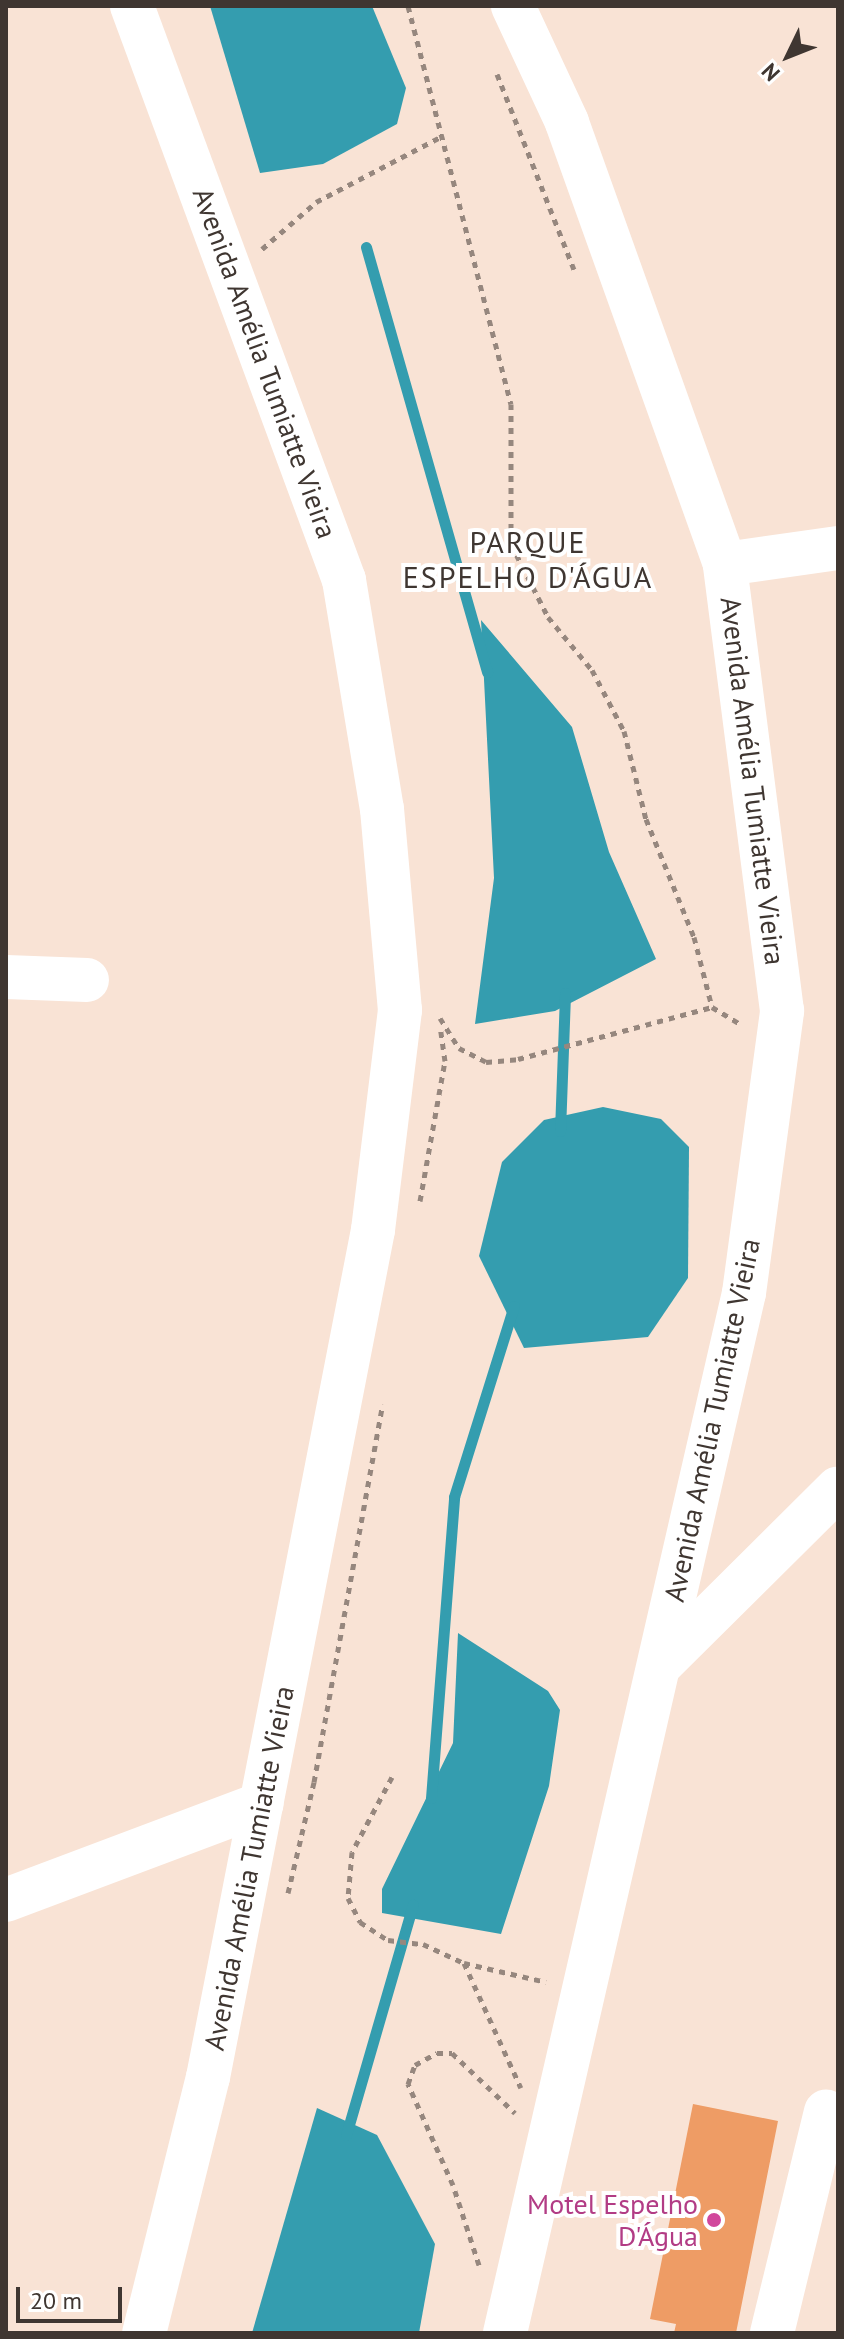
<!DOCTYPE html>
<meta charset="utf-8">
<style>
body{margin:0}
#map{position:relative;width:844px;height:2339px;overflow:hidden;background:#f9e3d5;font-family:"PT Sans",sans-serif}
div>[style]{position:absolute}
.water>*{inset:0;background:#349daf}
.stream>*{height:11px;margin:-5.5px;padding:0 5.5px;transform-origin:5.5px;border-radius:5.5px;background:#349daf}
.building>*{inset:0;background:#ee9c65}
.path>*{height:5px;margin-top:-2.5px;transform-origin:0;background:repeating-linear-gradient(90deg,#96877e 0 6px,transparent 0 12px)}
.minor>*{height:44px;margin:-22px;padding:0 22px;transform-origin:22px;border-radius:22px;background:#fff}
.dots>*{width:22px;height:22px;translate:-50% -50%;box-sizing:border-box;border:4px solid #fff;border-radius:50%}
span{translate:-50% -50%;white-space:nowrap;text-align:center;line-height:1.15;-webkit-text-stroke:8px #fff;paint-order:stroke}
.street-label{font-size:28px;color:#3f3631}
.hotel-label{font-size:28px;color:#b23c85}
.right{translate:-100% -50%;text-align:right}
.neighbourhood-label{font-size:30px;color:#3f3631;letter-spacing:2px}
.frame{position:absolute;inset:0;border:8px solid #3f3631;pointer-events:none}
.north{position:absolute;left:748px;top:16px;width:80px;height:80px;-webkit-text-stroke:6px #fff;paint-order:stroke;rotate:227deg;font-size:22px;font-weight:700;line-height:32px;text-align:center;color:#3f3631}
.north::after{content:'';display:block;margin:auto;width:28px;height:36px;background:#3f3631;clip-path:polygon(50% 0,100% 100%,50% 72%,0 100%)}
.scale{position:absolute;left:16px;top:2287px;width:106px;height:36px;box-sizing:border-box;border:4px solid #3f3631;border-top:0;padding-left:10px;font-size:24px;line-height:28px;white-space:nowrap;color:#3f3631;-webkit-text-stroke:6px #fff;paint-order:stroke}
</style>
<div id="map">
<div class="water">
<i style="clip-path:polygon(210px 6px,372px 6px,406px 88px,397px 124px,323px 164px,260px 173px)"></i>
<i style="clip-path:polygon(481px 620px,572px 727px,609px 852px,656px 959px,555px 1011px,475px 1024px,494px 878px)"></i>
<i style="clip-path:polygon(603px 1107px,661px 1119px,689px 1147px,688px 1278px,648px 1337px,524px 1348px,479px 1256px,502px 1162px,544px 1120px)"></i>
<i style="clip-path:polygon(458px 1633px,548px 1691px,560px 1710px,549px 1786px,501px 1934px,382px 1913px,382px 1889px,453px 1743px)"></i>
<i style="clip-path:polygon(317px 2108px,377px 2135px,435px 2244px,419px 2333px,252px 2333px)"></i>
</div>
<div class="stream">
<i style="left:366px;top:247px;width:442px;rotate:74.1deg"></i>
<i style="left:560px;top:1131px;width:138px;rotate:-87.9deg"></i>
<i style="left:431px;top:1798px;width:302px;rotate:-85.6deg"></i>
<i style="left:454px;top:1497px;width:200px;rotate:-72.6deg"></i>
<i style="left:346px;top:2135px;width:240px;rotate:-73.8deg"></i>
</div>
<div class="building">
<i style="clip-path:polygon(693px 2104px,778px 2121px,736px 2333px,674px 2333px,676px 2324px,650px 2319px)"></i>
</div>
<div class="path">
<i style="left:408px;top:6px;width:411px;rotate:75.5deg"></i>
<i style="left:511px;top:404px;width:140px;rotate:90deg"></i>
<i style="left:511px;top:544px;width:82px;rotate:63.1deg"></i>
<i style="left:548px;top:617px;width:69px;rotate:50.3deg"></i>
<i style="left:592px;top:670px;width:69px;rotate:62.3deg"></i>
<i style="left:624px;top:731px;width:91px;rotate:76deg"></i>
<i style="left:646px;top:819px;width:127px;rotate:67.9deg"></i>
<i style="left:694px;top:937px;width:72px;rotate:75.6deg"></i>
<i style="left:712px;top:1007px;width:35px;rotate:31deg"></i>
<i style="left:497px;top:74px;width:210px;rotate:68.5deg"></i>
<i style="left:262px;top:249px;width:72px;rotate:-41deg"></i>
<i style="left:316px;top:202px;width:142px;rotate:-27.6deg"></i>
<i style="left:440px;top:1018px;width:36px;rotate:58deg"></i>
<i style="left:459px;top:1048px;width:30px;rotate:27deg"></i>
<i style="left:486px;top:1062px;width:32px;rotate:-5deg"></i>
<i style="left:518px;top:1059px;width:201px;rotate:-15deg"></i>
<i style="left:420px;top:1201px;width:142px;rotate:-79.9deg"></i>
<i style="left:445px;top:1061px;width:35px;rotate:-98deg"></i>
<i style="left:392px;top:1777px;width:85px;rotate:118.1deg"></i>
<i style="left:352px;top:1852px;width:46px;rotate:95deg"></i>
<i style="left:348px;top:1898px;width:27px;rotate:63deg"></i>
<i style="left:360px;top:1922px;width:33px;rotate:33deg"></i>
<i style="left:388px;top:1940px;width:35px;rotate:7deg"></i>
<i style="left:423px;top:1944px;width:45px;rotate:24.9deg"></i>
<i style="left:464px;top:1963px;width:84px;rotate:13deg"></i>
<i style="left:288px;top:1893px;width:114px;rotate:-76.8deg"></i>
<i style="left:314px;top:1782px;width:384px;rotate:-79.7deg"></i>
<i style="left:464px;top:1963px;width:137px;rotate:65.5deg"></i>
<i style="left:479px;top:2265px;width:84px;rotate:-108deg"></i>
<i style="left:453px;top:2185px;width:111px;rotate:-114deg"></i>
<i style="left:408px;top:2084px;width:20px;rotate:-70deg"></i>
<i style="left:415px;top:2065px;width:25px;rotate:-29deg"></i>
<i style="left:437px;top:2053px;width:15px"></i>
<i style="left:452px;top:2053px;width:87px;rotate:43.6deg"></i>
</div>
<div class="minor">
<i style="left:132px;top:6px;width:612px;rotate:69.73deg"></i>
<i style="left:344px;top:580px;width:232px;rotate:80.6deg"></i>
<i style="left:382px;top:809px;width:202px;rotate:84.9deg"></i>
<i style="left:400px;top:1010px;width:222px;rotate:97deg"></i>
<i style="left:373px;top:1230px;width:863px;rotate:101.02deg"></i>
<i style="left:208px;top:2077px;width:264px;rotate:104deg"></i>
<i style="left:725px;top:564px;width:114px;rotate:-8.1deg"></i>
<i style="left:6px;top:977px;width:81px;rotate:2.1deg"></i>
<i style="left:659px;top:1666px;width:252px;rotate:-44.8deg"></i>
<i style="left:6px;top:1900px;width:273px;rotate:-20.6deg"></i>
<i style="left:505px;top:2333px;width:1067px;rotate:-77.06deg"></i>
<i style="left:744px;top:1293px;width:285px;rotate:-82.3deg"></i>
<i style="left:782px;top:1011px;width:451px;rotate:-97.3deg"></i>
<i style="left:725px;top:564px;width:469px;rotate:-109.7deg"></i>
<i style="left:567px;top:122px;width:128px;rotate:-115deg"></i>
<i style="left:772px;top:2333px;width:228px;rotate:-76.3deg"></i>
</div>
<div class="dots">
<i style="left:714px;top:2220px;background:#d1479c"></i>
</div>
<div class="street-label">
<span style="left:265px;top:363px;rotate:70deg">Avenida Amélia Tumiatte Vieira</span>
<span style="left:753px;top:781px;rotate:83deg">Avenida Amélia Tumiatte Vieira</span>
<span style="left:712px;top:1420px;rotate:-78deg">Avenida Amélia Tumiatte Vieira</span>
<span style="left:249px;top:1868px;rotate:-79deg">Avenida Amélia Tumiatte Vieira</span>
</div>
<div class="hotel-label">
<span class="right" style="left:698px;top:2220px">Motel Espelho<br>D'Água</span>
</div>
<div class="neighbourhood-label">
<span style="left:528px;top:559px">PARQUE<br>ESPELHO D'ÁGUA</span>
</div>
<div class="frame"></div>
<div class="north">N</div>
<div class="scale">20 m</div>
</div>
